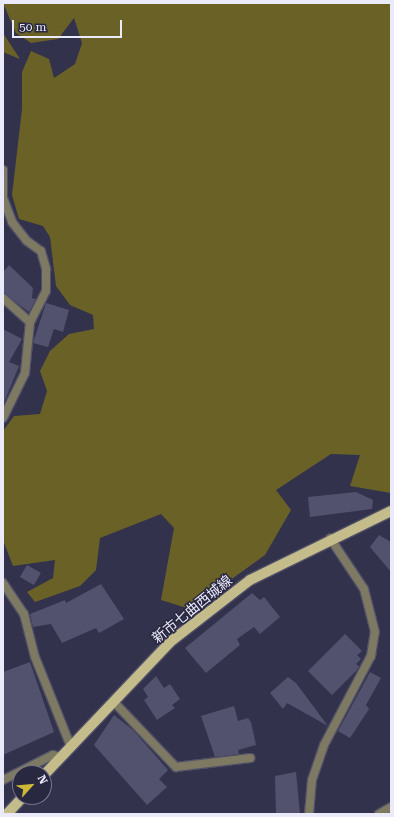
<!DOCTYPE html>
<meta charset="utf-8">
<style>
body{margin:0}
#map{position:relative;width:394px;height:817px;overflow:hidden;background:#33324c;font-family:"Roboto Serif","Noto Sans JP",serif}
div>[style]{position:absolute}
.forest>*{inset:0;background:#6a6127}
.building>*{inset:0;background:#53526e;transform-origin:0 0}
.roads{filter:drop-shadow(1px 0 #504f68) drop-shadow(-1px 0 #504f68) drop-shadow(0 1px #504f68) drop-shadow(0 -1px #504f68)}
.street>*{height:8px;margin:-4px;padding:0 4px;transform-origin:4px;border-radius:4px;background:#7d7962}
.primary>*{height:10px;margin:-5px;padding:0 5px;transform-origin:5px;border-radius:5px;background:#c4bc8a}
span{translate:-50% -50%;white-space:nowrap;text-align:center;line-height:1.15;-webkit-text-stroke:3px #292841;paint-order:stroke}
.street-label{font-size:14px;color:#eaeafb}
.frame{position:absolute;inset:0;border:4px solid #eaeafb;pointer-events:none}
.north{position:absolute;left:12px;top:765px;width:40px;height:40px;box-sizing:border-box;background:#292841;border:1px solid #76768b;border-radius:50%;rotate:63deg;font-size:11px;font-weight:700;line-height:16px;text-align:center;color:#eaeafb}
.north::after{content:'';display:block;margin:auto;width:14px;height:18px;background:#cdb938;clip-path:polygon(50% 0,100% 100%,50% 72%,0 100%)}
.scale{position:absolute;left:12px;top:20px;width:110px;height:18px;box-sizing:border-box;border:2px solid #eaeafb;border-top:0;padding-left:5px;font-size:12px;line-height:14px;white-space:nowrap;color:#eaeafb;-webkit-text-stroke:3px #292841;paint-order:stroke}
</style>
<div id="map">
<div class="forest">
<i style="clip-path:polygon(3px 3px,391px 3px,391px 493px,350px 486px,360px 455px,331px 454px,276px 490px,291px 510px,265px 555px,190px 609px,161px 600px,174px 528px,161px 514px,100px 538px,96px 570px,80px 586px,35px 602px,27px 592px,53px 578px,55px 560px,13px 566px,3px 540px,3px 431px,14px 416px,40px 414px,47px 391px,40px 371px,50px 351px,69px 334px,94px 329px,93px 315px,70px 305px,56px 286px,50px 237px,43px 226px,19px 219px,12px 195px,22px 109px,22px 72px,31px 51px,49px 59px,54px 78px,75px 64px,82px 43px,74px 18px,58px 39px,31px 43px,16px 33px)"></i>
<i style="clip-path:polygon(3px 33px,20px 59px,3px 52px)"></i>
</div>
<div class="building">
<i style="clip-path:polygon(9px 265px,33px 288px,32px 298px,36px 299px,29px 312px,3px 293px,3px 272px)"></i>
<i style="clip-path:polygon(46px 303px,69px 310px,63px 332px,54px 329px,48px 347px,33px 343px)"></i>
<i style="clip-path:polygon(3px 329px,22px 339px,9px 362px,19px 366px,3px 405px)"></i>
<i style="clip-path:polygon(356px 492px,373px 500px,372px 509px,310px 517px,308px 497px)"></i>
<i style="clip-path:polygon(379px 535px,391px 542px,391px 572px,370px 547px)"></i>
<i style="left:27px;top:565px;width:16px;height:14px;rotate:30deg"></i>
<i style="clip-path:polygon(101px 584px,124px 619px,99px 633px,96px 628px,62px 643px,51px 624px,33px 627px,30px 614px,65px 600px,66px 603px)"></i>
<i style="clip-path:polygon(252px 593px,260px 600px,264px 597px,280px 617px,260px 634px,254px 627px,237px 639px,240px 645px,206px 673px,185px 648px)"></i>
<i style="clip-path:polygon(345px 634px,362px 651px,357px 655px,361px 659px,356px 664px,359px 666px,357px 670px,332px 695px,308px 671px)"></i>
<i style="clip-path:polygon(30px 662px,54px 732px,3px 755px,3px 672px)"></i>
<i style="clip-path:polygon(370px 672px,381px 678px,366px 705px,369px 709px,350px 738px,338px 731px)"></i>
<i style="clip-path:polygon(156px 676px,164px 688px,170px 684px,180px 699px,172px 705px,175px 708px,157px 720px,144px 700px,148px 697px,143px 689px)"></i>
<i style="clip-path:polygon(288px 677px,296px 683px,328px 726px,287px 703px,283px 709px,270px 693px)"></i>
<i style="clip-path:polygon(234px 706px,238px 721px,248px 718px,251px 722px,256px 745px,238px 750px,239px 754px,215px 757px,201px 716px)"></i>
<i style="clip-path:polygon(114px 715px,133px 730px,168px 770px,159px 779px,167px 787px,147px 805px,94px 745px)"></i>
<i style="clip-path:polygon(296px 772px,300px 814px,276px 814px,275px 776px)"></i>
</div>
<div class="roads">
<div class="street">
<i style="left:3px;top:170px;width:28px;rotate:90deg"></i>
<i style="left:3px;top:198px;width:26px;rotate:69deg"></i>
<i style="left:12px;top:222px;width:24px;rotate:52deg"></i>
<i style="left:27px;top:241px;width:17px;rotate:36deg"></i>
<i style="left:41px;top:251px;width:19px;rotate:74deg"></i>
<i style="left:46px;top:269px;width:22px;rotate:90deg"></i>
<i style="left:46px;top:291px;width:35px;rotate:117deg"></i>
<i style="left:3px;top:298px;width:36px;rotate:42deg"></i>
<i style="left:30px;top:322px;width:51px;rotate:95.6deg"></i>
<i style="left:25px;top:373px;width:50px;rotate:116.1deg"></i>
<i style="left:3px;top:583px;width:37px;rotate:56deg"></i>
<i style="left:24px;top:614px;width:44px;rotate:75.7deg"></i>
<i style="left:35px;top:657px;width:97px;rotate:68.2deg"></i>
<i style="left:114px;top:702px;width:90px;rotate:46.4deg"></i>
<i style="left:176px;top:767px;width:75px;rotate:-6.9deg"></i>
<i style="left:3px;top:780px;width:56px;rotate:-26.6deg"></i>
<i style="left:53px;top:755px;width:7px;rotate:16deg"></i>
<i style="left:309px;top:814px;width:34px;rotate:-85deg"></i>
<i style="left:312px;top:780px;width:37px;rotate:-71deg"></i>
<i style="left:324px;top:745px;width:101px;rotate:-62.2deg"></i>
<i style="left:371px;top:656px;width:24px;rotate:-81deg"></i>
<i style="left:375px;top:632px;width:44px;rotate:-104.3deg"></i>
<i style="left:364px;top:589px;width:61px;rotate:-123.7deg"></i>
<i style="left:379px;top:814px;width:14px;rotate:-30deg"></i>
</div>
<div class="primary">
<i style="left:44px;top:775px;width:183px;rotate:-46.5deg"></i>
<i style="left:170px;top:642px;width:101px;rotate:-37.8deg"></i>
<i style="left:250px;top:580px;width:157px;rotate:-26.1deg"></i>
<i style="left:7px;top:814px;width:23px;rotate:-47deg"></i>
</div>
</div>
<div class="street-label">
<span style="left:192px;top:609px;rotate:-39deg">新市七曲西城線</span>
</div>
<div class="frame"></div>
<div class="north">N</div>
<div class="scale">50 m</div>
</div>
